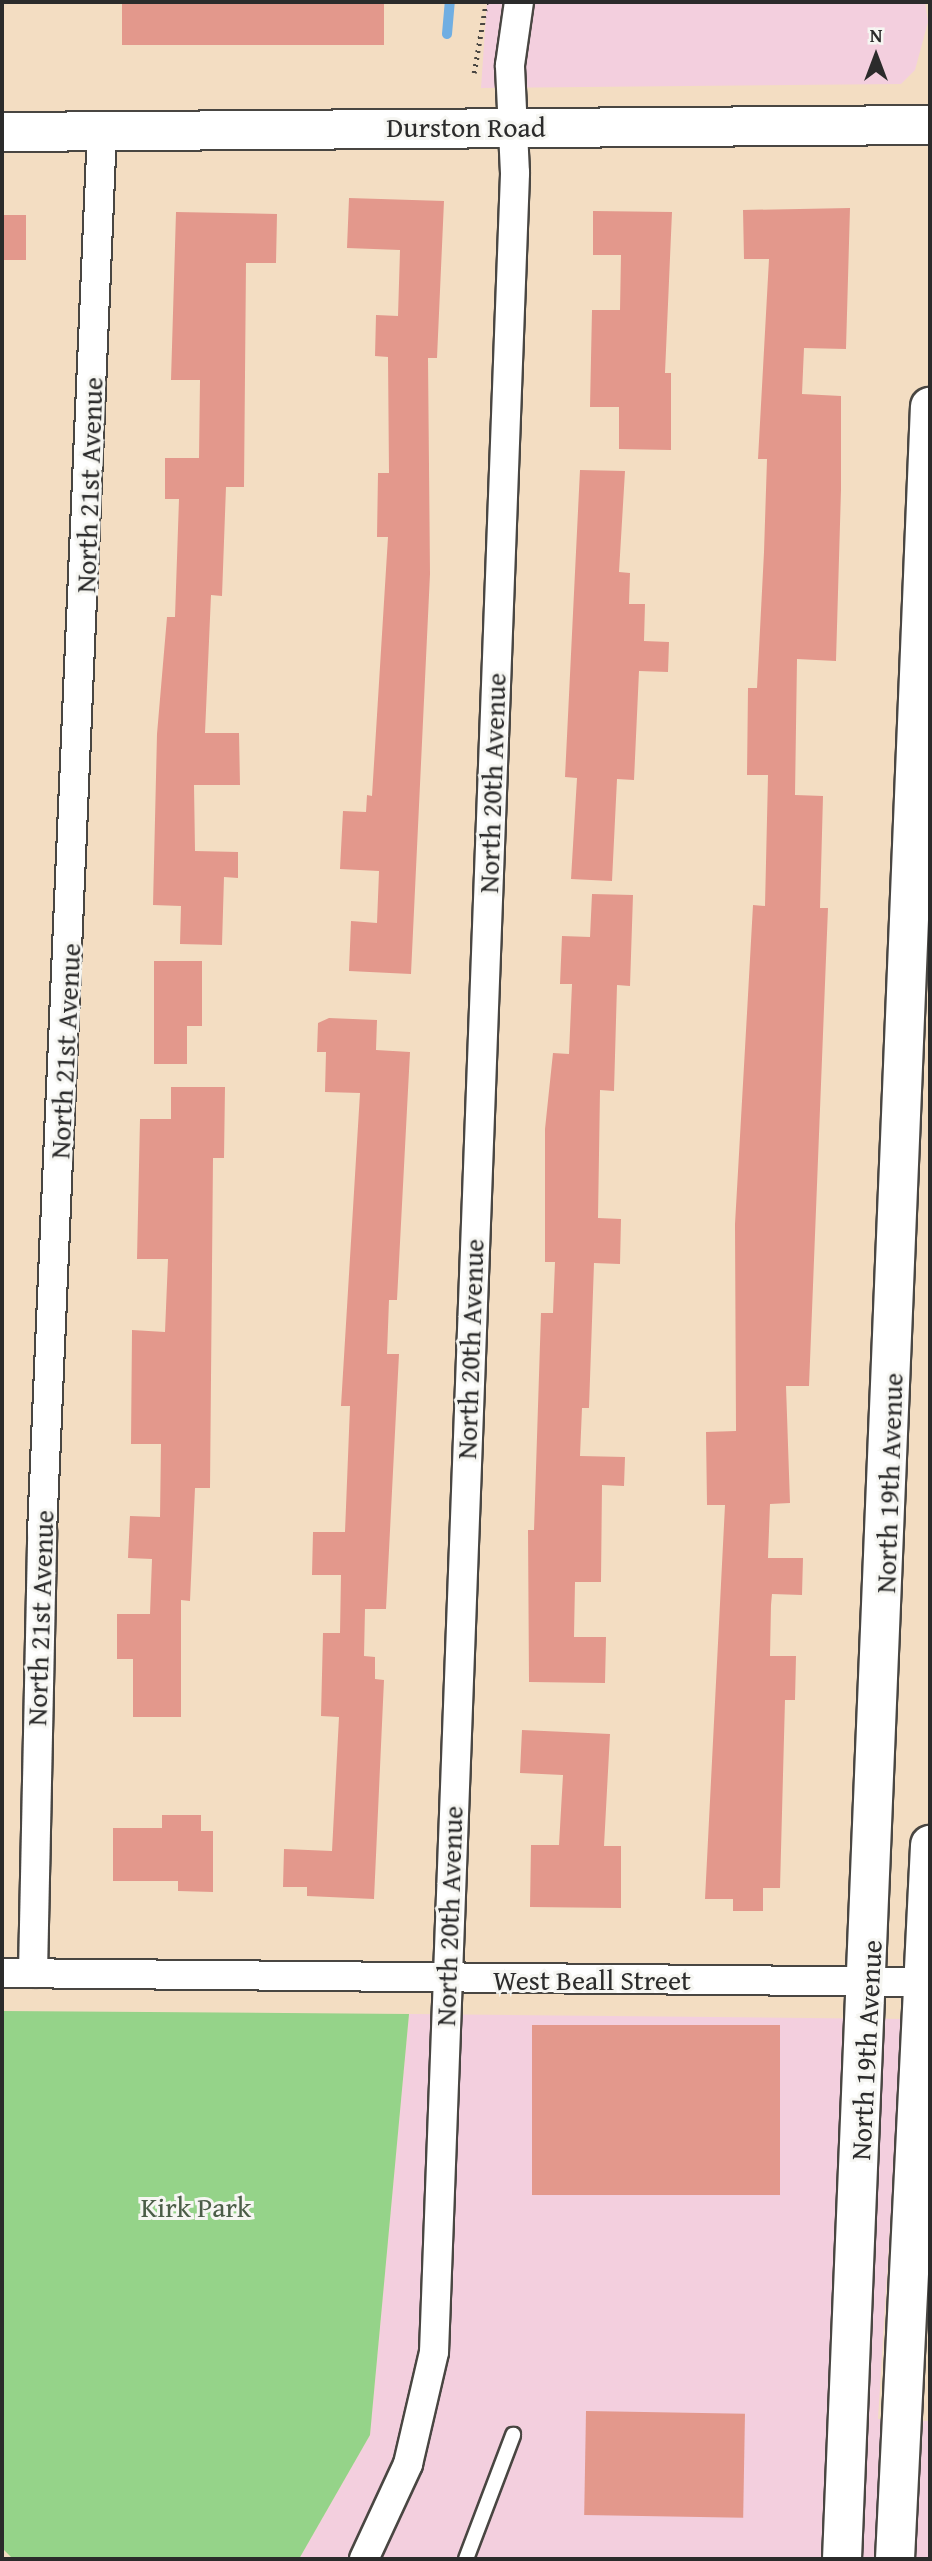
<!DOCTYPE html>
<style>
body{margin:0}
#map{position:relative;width:932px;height:2561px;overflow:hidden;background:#f3ddc2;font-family:"Gentium Book Plus",serif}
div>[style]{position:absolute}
.built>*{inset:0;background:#f3cfde}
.green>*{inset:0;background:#95d389}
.stream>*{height:10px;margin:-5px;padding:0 5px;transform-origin:5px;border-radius:5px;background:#70aee2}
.building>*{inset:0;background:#e3988c;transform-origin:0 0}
.path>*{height:4.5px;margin-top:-2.25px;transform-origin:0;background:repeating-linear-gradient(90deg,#494642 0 2px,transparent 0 7px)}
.roads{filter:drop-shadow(2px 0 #494642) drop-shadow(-2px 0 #494642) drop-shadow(0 2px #494642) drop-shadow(0 -2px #494642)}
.lane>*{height:14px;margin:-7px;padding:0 7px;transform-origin:7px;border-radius:7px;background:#fff}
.street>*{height:28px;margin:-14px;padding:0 14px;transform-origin:14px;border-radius:14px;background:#fff}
.secondary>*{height:38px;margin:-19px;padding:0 19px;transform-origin:19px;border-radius:19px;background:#fff}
.primary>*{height:38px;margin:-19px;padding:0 19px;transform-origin:19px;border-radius:19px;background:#fff}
span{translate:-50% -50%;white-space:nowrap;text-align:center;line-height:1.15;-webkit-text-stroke:6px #f6f6f2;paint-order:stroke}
.street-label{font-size:28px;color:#2b2b2b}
.park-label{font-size:28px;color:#4b5d47}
.frame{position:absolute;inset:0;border:4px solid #2b2b2b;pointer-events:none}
.north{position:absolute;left:841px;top:21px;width:70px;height:70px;-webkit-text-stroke:5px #f6f6f2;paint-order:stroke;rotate:0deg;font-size:19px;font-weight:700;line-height:28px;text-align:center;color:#2b2b2b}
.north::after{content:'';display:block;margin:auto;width:24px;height:32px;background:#2b2b2b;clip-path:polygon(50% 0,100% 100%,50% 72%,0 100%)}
</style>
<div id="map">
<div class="built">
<i style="clip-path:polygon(487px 2px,925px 2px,928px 22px,915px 70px,901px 84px,481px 88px)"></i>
<i style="clip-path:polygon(409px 2014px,903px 2019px,878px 2419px,930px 2421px,930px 2559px,299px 2559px,370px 2435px)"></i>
</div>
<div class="green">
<i style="clip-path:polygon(2px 2011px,409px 2014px,370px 2435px,299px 2559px,13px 2559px,2px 2548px)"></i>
</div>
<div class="stream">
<i style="left:447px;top:34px;width:32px;rotate:-85deg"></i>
</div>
<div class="building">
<i style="left:122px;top:2px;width:262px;height:43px"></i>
<i style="clip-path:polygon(349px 198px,444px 201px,437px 358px,428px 358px,430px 574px,411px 974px,349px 971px,351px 921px,377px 923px,379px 871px,340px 869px,343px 811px,366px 812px,367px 795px,372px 796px,388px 537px,377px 537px,378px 473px,389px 473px,388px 357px,375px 356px,376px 315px,398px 316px,400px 250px,347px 248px)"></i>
<i style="clip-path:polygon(850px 208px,846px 349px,804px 348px,802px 394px,841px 396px,841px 490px,836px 661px,797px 659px,795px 795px,823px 796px,820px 908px,828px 908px,809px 1386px,786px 1386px,790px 1503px,770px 1504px,768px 1558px,803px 1558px,802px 1595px,772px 1594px,771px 1605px,770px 1656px,796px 1656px,795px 1700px,785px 1700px,780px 1888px,763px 1888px,763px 1911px,733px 1911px,733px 1899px,705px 1899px,725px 1505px,707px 1505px,706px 1432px,736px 1431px,735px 1224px,747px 1013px,753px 905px,765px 906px,768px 775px,747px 775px,748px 688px,757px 688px,764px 552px,767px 459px,758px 459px,769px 259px,744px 259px,743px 210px)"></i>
<i style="clip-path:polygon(593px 211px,672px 212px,665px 373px,671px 373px,671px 450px,619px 449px,619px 407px,590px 407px,592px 310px,620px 310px,621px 255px,593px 255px)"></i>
<i style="clip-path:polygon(176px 212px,277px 214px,276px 263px,246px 263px,244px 487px,226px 487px,222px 596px,211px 595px,205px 733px,239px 733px,240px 785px,194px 785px,195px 851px,238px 852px,238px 878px,224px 877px,222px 945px,180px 944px,181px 906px,153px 905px,157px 734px,167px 617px,175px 617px,179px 499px,165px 499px,165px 458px,199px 458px,200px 380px,171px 380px)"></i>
<i style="left:2px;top:215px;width:24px;height:45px"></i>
<i style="clip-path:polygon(580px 470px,625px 471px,619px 572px,630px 573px,629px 604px,645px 604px,644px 641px,669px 642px,668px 672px,639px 671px,634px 780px,617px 779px,612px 881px,571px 879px,577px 778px,565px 777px)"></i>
<i style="clip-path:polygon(592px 894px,633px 895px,630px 986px,617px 985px,614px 1091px,600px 1090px,598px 1218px,621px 1219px,620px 1264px,594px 1263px,589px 1408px,582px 1408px,580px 1456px,625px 1457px,624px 1486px,602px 1485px,601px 1582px,575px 1582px,574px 1637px,606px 1637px,605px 1683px,529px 1682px,528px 1530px,534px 1530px,541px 1313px,553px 1313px,555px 1262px,545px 1262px,545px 1129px,553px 1053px,569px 1054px,572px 984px,560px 984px,562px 936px,590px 937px)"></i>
<i style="clip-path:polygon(154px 961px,202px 961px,202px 1026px,187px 1026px,187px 1064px,154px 1064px)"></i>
<i style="clip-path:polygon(329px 1018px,377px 1020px,376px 1050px,410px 1052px,397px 1300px,389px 1300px,387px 1354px,399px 1354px,386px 1609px,365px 1609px,364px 1656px,375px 1657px,375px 1679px,384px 1680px,374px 1899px,307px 1896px,307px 1887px,283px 1887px,284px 1849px,332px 1851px,339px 1717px,321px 1716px,323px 1633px,340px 1633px,341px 1575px,312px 1575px,313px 1532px,345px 1532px,350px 1406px,341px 1406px,360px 1093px,325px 1092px,326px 1052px,317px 1052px,318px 1023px)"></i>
<i style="clip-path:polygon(171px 1087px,225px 1087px,224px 1158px,213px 1158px,210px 1488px,195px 1488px,190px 1601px,181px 1600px,181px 1717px,133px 1717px,133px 1659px,117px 1659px,117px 1614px,150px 1614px,152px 1559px,128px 1558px,130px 1516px,160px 1517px,161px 1444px,131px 1444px,132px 1330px,165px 1332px,168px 1259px,137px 1259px,140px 1119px,171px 1119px)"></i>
<i style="clip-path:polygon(522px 1730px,610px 1734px,604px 1846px,621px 1846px,621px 1908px,530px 1907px,531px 1845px,559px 1845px,563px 1775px,520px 1773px)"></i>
<i style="clip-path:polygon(162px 1815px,201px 1815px,201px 1831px,213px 1831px,213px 1892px,178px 1891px,178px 1881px,113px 1881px,113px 1828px,162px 1828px)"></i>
<i style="left:532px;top:2025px;width:248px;height:170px"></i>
<i style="left:586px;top:2411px;width:159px;height:104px;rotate:1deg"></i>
</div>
<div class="path">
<i style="left:474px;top:73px;width:72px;rotate:-80.4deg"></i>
</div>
<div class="roads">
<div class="lane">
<i style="left:466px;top:2559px;width:133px;rotate:-69.2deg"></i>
</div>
<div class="street">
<i style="left:2px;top:1973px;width:928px;rotate:0.56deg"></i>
<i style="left:33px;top:1973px;width:440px;rotate:-88.8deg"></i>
<i style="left:42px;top:1533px;width:1404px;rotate:-87.55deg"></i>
<i style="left:364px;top:2559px;width:105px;rotate:-65.1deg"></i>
<i style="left:408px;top:2464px;width:115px;rotate:-76.9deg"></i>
<i style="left:434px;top:2352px;width:2181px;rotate:-87.87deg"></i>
<i style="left:515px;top:173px;width:108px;rotate:-92.7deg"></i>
<i style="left:510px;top:65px;width:64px;rotate:-81.9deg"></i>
</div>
<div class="secondary">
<i style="left:2px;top:132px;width:928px;rotate:-0.43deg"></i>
</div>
<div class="primary">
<i style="left:842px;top:2559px;width:2154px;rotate:-87.66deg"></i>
<i style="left:895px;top:2559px;width:715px;rotate:-87.19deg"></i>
</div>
</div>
<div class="street-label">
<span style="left:466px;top:127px">Durston Road</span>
<span style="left:89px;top:485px;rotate:-88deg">North 21st Avenue</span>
<span style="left:492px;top:783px;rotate:-88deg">North 20th Avenue</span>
<span style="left:65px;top:1051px;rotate:-87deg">North 21st Avenue</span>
<span style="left:470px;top:1349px;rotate:-88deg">North 20th Avenue</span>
<span style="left:889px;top:1483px;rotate:-88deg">North 19th Avenue</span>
<span style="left:40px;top:1618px;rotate:-88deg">North 21st Avenue</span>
<span style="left:449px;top:1916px;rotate:-88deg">North 20th Avenue</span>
<span style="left:592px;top:1980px">West Beall Street</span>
<span style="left:866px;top:2050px;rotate:-87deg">North 19th Avenue</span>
</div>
<div class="park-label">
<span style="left:196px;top:2207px">Kirk Park</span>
</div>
<div class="frame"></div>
<div class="north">N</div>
</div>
